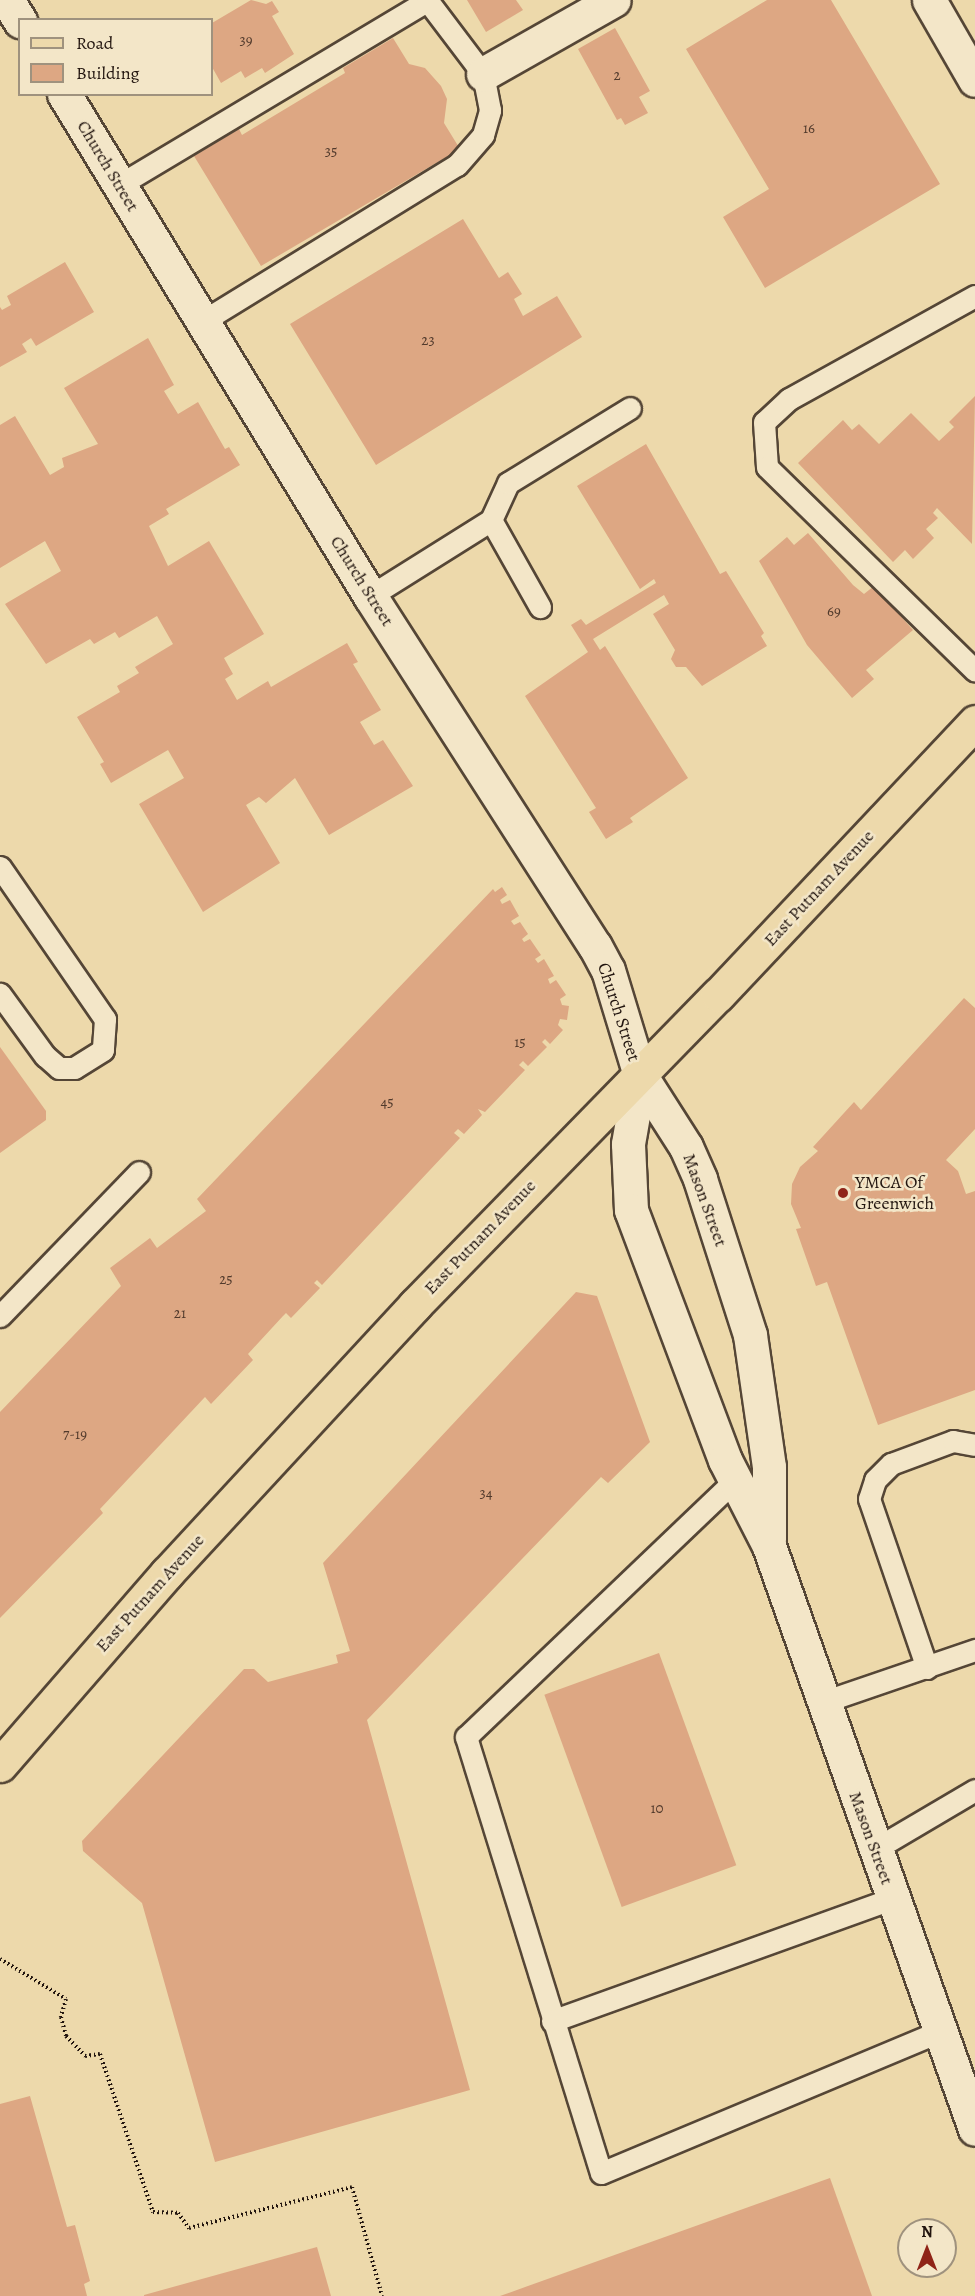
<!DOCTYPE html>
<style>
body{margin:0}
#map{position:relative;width:975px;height:2296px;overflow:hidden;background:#edd9ab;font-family:Alegreya,serif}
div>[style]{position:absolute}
.building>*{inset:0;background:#dda783;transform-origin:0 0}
.path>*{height:4px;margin-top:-2px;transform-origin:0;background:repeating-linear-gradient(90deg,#22150f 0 1.5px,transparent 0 4.5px)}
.roads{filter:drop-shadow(2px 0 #554636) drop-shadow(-2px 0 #554636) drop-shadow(0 2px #554636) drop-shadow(0 -2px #554636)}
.service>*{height:21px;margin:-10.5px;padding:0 10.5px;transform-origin:10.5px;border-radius:10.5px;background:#f3e6c8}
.minor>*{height:33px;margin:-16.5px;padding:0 16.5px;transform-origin:16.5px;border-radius:16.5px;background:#f3e6c8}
.tertiary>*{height:33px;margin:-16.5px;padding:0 16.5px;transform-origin:16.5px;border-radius:16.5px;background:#f3e6c8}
.primary>*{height:33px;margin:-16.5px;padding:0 16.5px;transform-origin:16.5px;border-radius:16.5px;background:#edd9ab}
.dots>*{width:16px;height:16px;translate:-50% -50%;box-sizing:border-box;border:3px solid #f3e6c8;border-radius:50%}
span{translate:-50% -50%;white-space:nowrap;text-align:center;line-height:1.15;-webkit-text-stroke:5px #f3e6c8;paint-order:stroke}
.number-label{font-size:15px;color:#513a2c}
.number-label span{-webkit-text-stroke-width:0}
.street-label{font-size:18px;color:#22150f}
.poi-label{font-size:18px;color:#22150f}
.left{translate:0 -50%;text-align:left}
.legend{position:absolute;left:18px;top:18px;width:195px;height:78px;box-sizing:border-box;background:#f3e6c8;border:2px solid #9f927e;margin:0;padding:8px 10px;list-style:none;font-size:18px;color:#22150f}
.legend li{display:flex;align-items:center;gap:12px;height:30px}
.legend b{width:30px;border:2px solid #9f927e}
.north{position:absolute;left:897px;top:2218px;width:60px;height:60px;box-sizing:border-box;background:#f3e6c8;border:2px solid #9f927e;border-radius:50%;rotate:0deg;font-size:16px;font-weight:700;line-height:24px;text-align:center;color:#22150f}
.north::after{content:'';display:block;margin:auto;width:21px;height:27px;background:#8f2418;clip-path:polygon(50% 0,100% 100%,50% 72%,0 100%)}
</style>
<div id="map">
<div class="building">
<i style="clip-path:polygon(251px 0,266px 4px,272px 1px,279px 12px,272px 16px,294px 54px,265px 73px,262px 68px,245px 78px,241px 71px,221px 83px,212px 67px,212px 23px)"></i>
<i style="clip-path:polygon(467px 0,516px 0,523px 10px,486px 32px)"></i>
<i style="clip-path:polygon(767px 0,831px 0,940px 184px,765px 288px,723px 217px,769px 189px,686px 49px)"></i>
<i style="clip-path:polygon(615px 28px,650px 91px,639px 97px,648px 113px,625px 125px,621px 118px,617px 120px,578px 49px)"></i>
<i style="clip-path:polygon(393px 38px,409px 64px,425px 68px,441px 86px,447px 99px,444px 123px,460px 149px,261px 266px,194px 156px,239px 129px,242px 135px,345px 73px,343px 68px)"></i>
<i style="clip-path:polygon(463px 219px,499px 278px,508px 272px,522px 294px,514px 299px,523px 316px,557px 296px,582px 337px,376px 465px,290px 324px)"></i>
<i style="clip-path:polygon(65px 262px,94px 312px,36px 346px,31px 338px,22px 344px,27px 352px,0 367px,0 307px,2px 310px,11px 305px,7px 296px)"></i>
<i style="clip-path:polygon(148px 338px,174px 385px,164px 391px,178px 414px,198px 402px,225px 449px,229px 447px,240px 465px,166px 509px,169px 514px,149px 526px,168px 566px,209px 541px,264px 634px,224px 658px,233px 674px,225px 679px,237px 700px,268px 681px,271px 687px,347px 643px,358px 662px,353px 664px,381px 710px,360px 722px,374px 745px,383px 740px,413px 786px,329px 835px,295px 778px,266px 803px,259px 797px,246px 805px,280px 863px,203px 912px,139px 804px,184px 778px,168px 750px,111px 783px,100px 764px,104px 762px,77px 717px,120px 692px,117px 686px,139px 673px,135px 667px,173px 644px,157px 616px,119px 638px,115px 632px,94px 644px,90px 639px,46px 664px,5px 604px,61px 571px,45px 541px,0 568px,0 425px,15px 416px,50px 475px,64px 467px,62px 458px,98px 444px,64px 388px)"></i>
<i style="clip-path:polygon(975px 396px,972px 544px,937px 508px,933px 513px,938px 518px,926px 529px,934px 538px,913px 559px,905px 550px,893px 562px,798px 463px,843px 420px,852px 430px,859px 424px,879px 444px,911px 413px,939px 441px,954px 427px,949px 422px)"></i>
<i style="clip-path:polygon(646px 444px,720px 574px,726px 571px,764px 633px,761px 636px,767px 646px,702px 686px,686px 667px,676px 667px,671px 659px,675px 650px,653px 614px,669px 604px,664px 595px,593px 639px,600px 650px,605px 646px,688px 778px,630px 818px,633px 822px,606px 839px,589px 812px,596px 808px,525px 696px,588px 652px,571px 625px,581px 619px,586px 625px,656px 583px,654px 579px,640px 589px,577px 486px)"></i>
<i style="clip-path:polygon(808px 533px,853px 585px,864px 594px,874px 586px,913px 630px,866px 670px,874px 679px,852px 698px,807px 645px,759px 561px,787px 537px,794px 545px)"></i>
<i style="clip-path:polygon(502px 887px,507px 895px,500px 900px,502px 904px,510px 900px,519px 916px,511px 921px,514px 925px,520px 922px,528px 934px,522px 939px,524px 942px,530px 939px,541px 955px,535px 959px,538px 963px,544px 959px,554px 976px,548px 979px,550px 984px,556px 980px,566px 995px,560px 999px,562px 1005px,569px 1006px,567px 1020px,560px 1019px,558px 1025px,563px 1030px,550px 1044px,545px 1039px,542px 1042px,547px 1047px,528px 1066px,523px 1061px,519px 1065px,525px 1070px,485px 1112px,478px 1109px,482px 1115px,464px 1134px,458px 1129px,454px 1133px,460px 1138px,322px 1285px,317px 1280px,314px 1283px,320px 1288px,291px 1318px,286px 1313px,283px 1316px,248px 1354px,253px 1360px,211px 1404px,205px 1397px,100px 1509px,103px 1513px,0 1618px,0 1412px,121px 1286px,110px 1268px,150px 1238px,157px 1248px,206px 1211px,197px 1199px,493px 889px,495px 892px)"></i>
<i style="clip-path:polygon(964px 998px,975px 1008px,975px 1129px,946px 1160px,958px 1171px,966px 1194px,975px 1191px,975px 1390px,878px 1425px,827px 1282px,816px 1286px,796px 1229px,801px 1228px,791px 1204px,792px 1184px,800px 1167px,818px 1151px,813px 1147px,854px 1102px,861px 1110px)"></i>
<i style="clip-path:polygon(0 1047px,46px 1111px,46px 1120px,0 1153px)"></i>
<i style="clip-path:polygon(576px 1292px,597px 1296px,650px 1442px,608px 1483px,601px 1477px,367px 1720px,470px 2090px,215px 2162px,142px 1903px,83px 1851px,82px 1841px,244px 1669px,254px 1669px,268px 1682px,338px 1663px,336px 1655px,350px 1651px,323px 1563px)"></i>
<i style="left:659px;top:1653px;width:226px;height:122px;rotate:70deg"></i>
<i style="clip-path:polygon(30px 2096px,67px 2227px,75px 2225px,90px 2281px,84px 2284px,87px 2296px,0 2296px,0 2104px)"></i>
<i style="clip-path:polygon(830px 2178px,872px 2296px,500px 2296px)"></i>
<i style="clip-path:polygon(317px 2247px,331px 2296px,144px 2296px,144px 2295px)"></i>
</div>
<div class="path">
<i style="left:0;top:1959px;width:77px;rotate:31.2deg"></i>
<i style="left:66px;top:1999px;width:19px;rotate:106deg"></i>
<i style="left:61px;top:2017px;width:20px;rotate:75deg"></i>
<i style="left:66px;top:2036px;width:28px;rotate:46deg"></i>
<i style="left:85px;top:2056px;width:15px;rotate:-8deg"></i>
<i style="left:100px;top:2054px;width:167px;rotate:71.5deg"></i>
<i style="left:153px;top:2212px;width:25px;rotate:2deg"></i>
<i style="left:178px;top:2213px;width:19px;rotate:54deg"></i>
<i style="left:189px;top:2228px;width:168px;rotate:-14.1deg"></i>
<i style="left:352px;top:2187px;width:113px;rotate:74.6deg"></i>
</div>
<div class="roads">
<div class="service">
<i style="left:119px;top:185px;width:359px;rotate:-30.9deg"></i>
<i style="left:975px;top:296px;width:213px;rotate:151deg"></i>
<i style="left:789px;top:399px;width:34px;rotate:137deg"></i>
<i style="left:764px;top:422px;width:45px;rotate:86.2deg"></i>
<i style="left:767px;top:467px;width:291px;rotate:44.4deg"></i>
<i style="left:203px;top:321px;width:298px;rotate:-31.6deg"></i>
<i style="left:457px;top:165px;width:40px;rotate:-49deg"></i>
<i style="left:483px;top:135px;width:26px;rotate:-74deg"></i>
<i style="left:490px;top:110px;width:37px;rotate:-101deg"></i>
<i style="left:483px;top:74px;width:93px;rotate:-127.1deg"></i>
<i style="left:491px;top:520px;width:100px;rotate:60.6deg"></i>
<i style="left:370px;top:596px;width:143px;rotate:-32.1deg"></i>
<i style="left:491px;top:520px;width:41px;rotate:-65.3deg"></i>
<i style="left:508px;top:483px;width:143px;rotate:-31.6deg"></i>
<i style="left:0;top:867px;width:185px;rotate:55.4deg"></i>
<i style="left:105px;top:1019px;width:31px;rotate:94deg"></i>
<i style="left:103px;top:1050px;width:34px;rotate:148deg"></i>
<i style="left:74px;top:1068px;width:15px;rotate:180deg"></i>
<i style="left:59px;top:1068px;width:18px;rotate:-139deg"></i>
<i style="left:45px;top:1056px;width:77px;rotate:-126deg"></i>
<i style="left:0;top:1316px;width:200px;rotate:-46deg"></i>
<i style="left:735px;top:1480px;width:372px;rotate:136.3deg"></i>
<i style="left:466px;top:1737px;width:456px;rotate:72.8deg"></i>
<i style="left:601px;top:2173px;width:368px;rotate:-22.7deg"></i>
<i style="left:927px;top:1668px;width:179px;rotate:-108.9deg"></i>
<i style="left:869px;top:1499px;width:20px;rotate:-72deg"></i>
<i style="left:875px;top:1480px;width:23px;rotate:-45deg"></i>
<i style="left:891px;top:1464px;width:66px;rotate:-20.4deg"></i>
<i style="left:953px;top:1441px;width:22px;rotate:10deg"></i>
<i style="left:823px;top:1702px;width:161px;rotate:-18.9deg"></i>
<i style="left:875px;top:1849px;width:116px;rotate:-30.5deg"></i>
<i style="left:552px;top:2021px;width:363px;rotate:-19.8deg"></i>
</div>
<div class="minor">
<i style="left:7px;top:0;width:25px;rotate:58deg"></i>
<i style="left:929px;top:0;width:92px;rotate:60.1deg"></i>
<i style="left:483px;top:74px;width:150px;rotate:-29.5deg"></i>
<i style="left:64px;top:94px;width:588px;rotate:58.64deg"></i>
<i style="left:370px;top:596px;width:416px;rotate:57.3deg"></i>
<i style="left:595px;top:946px;width:27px;rotate:62deg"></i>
<i style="left:608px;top:970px;width:110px;rotate:73.1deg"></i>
</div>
<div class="tertiary">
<i style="left:640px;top:1075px;width:70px;rotate:99.9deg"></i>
<i style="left:628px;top:1144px;width:66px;rotate:87.4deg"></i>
<i style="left:631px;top:1210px;width:267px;rotate:69.4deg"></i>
<i style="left:725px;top:1460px;width:97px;rotate:62.9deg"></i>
<i style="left:769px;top:1546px;width:618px;rotate:70.54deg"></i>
<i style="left:640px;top:1075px;width:85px;rotate:57.4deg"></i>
<i style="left:686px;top:1147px;width:35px;rotate:66deg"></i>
<i style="left:700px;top:1179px;width:164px;rotate:72.2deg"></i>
<i style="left:750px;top:1335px;width:133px;rotate:81.8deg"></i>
<i style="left:769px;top:1467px;width:72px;rotate:90deg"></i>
</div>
<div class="primary">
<i style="left:0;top:1765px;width:254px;rotate:-49deg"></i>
<i style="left:167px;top:1573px;width:365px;rotate:-47.2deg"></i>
<i style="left:415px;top:1305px;width:433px;rotate:-45.7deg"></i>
<i style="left:718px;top:995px;width:375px;rotate:-46.7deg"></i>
</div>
</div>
<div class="dots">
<i style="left:843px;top:1193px;background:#8f2418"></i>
</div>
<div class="number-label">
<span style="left:246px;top:41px">39</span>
<span style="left:617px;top:76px">2</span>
<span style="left:809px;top:129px">16</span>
<span style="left:331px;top:152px">35</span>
<span style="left:428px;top:341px">23</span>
<span style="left:834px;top:612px">69</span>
<span style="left:520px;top:1043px">15</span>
<span style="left:387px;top:1103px">45</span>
<span style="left:226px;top:1280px">25</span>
<span style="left:180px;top:1314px">21</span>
<span style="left:75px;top:1435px">7-19</span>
<span style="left:486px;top:1494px">34</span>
<span style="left:657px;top:1809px">10</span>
</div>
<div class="street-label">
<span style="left:108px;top:166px;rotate:59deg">Church Street</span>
<span style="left:362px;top:581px;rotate:58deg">Church Street</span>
<span style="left:819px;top:888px;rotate:-47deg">East Putnam Avenue</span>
<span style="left:619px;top:1012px;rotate:72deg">Church Street</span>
<span style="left:705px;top:1200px;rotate:70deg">Mason Street</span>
<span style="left:480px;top:1237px;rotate:-46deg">East Putnam Avenue</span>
<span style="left:150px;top:1593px;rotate:-48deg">East Putnam Avenue</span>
<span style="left:871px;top:1838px;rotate:70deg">Mason Street</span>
</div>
<div class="poi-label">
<span class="left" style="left:855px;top:1193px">YMCA Of<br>Greenwich</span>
</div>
<ul class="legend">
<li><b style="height:8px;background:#edd9ab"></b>Road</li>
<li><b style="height:16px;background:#dda783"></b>Building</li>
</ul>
<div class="north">N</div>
</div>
